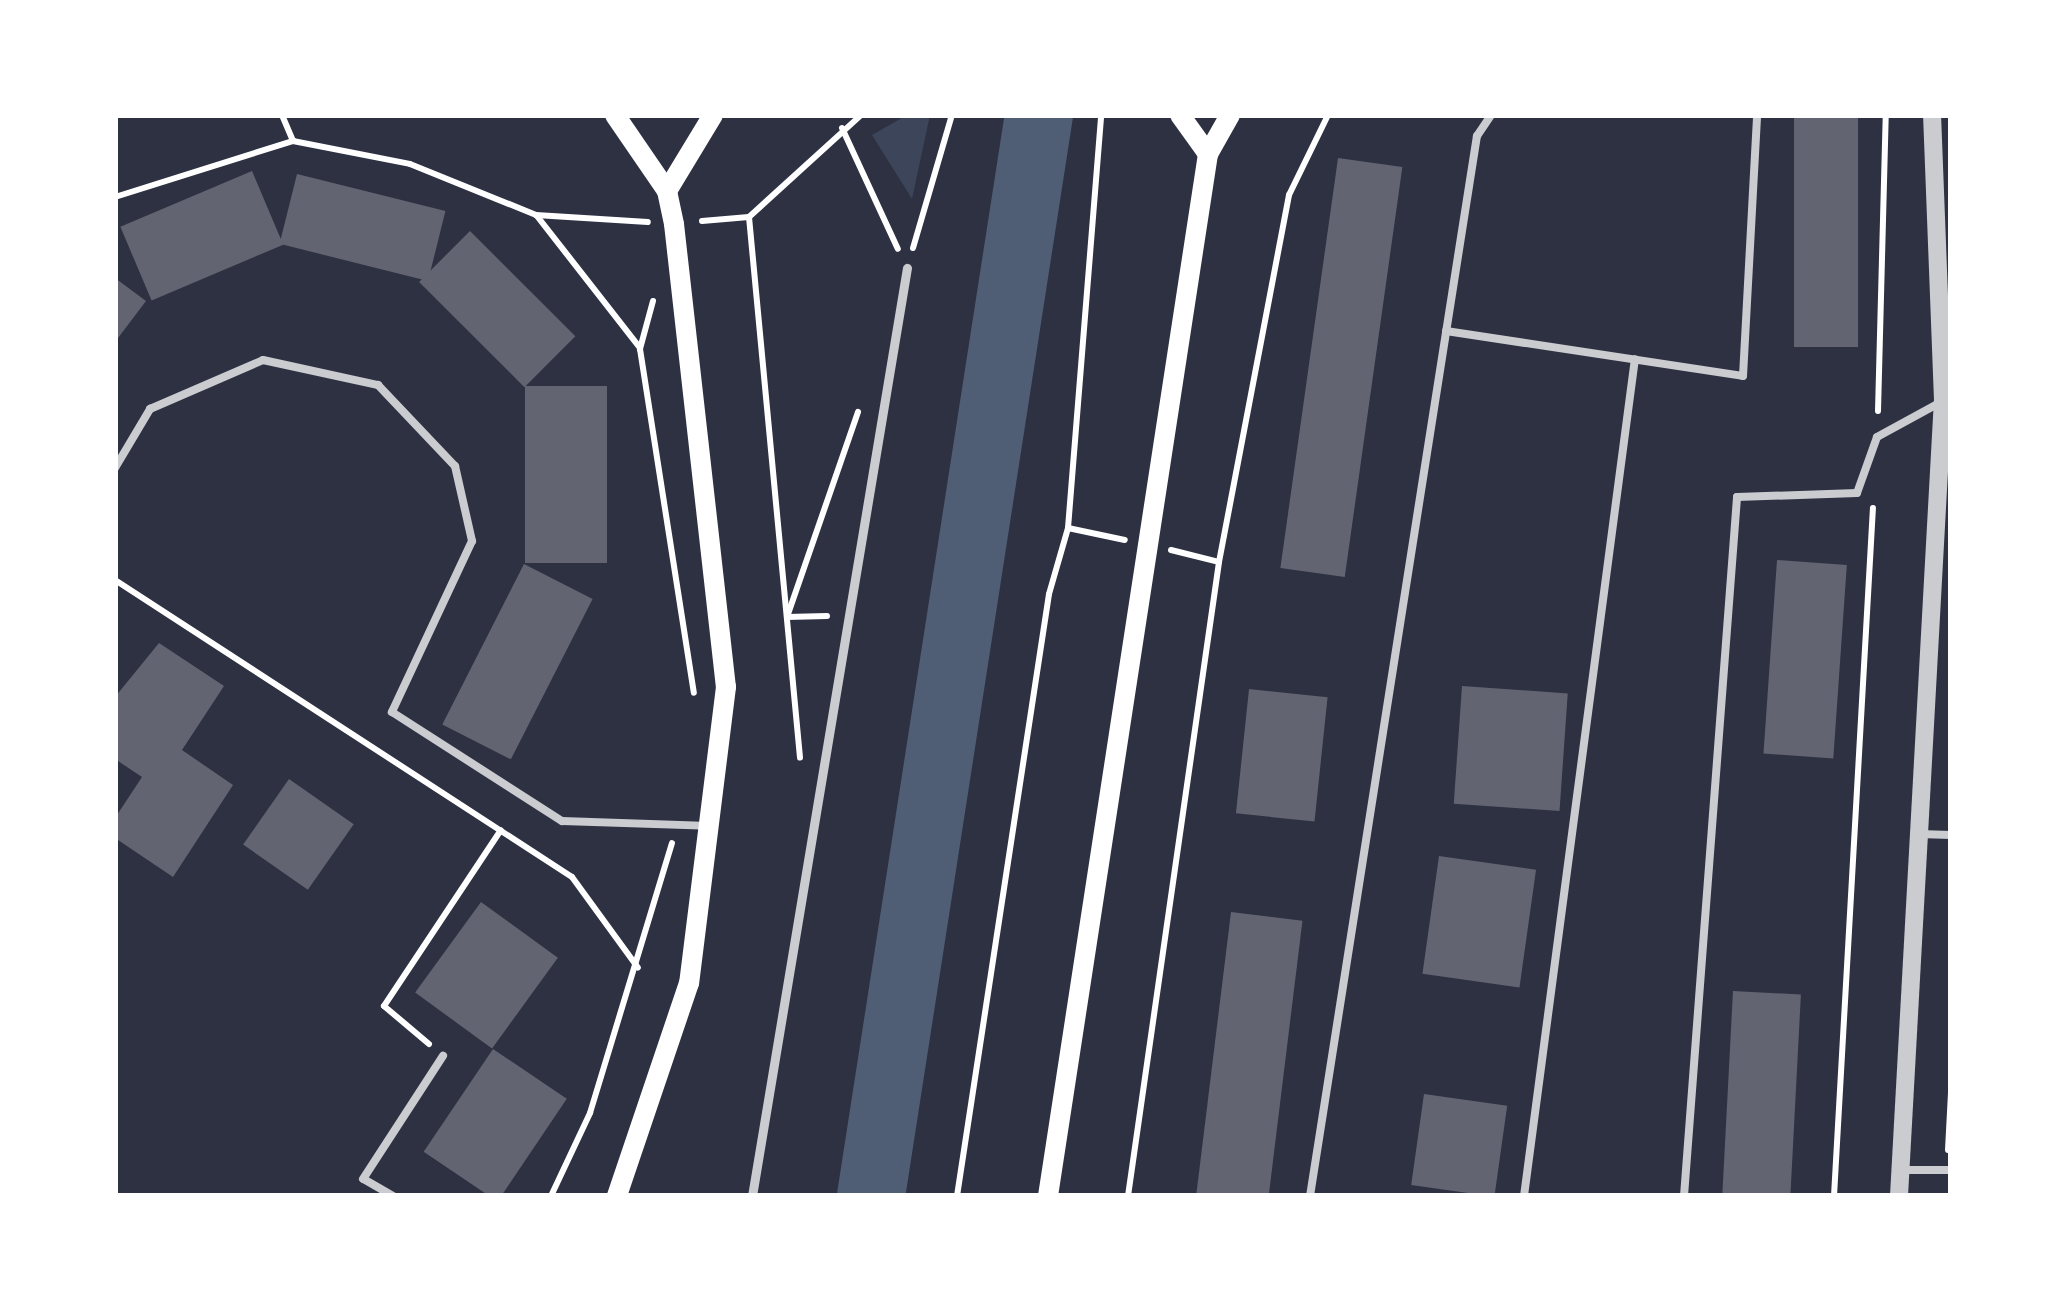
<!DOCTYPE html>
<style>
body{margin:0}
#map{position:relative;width:2066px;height:1311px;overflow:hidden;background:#2d3142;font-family:Literata,serif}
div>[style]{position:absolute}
.green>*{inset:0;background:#3c4559}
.river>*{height:68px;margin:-34px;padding:0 34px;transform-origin:34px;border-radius:34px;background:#4f5d75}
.building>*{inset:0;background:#626471;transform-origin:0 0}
.path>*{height:6px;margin:-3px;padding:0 3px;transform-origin:3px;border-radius:3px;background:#fff}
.service>*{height:8px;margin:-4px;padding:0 4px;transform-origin:4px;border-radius:4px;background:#caccd0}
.pedestrian>*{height:9px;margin:-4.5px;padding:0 4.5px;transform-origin:4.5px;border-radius:4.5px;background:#caccd0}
.tertiary>*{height:18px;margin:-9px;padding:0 9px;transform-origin:9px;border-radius:9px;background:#caccd0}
.secondary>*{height:20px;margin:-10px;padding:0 10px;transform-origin:10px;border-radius:10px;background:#fff}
span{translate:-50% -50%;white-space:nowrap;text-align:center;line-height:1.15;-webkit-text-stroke:8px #fff;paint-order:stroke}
.frame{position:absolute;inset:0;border:118px solid #fff;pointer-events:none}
</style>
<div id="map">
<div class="green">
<i style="clip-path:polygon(907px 115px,930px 115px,912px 199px,872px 135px)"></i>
</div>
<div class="river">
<i style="left:871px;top:1196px;width:1094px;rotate:-81.17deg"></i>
</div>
<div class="building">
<i style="left:1794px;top:115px;width:64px;height:232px"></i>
<i style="left:1338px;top:158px;width:65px;height:414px;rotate:8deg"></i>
<i style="left:252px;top:171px;width:80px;height:143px;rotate:67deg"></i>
<i style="left:297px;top:174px;width:153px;height:72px;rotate:14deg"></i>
<i style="left:470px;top:231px;width:149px;height:72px;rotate:45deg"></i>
<i style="clip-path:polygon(115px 278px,146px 301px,115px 342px)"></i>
<i style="left:607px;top:386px;width:177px;height:82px;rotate:90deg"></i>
<i style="left:1777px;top:560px;width:70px;height:194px;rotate:4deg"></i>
<i style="left:524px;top:564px;width:77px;height:180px;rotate:27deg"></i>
<i style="clip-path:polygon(159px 643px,224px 686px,182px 750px,233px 785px,173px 877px,115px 838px,115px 818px,142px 777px,115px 759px,115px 697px)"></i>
<i style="left:1462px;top:686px;width:106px;height:118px;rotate:4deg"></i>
<i style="left:1249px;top:689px;width:79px;height:125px;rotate:6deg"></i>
<i style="left:289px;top:779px;width:79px;height:80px;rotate:35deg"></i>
<i style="left:1439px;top:856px;width:98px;height:119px;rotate:8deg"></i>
<i style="left:481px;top:902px;width:95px;height:112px;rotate:36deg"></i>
<i style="left:1231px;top:912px;width:72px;height:286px;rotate:7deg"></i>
<i style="left:1733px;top:991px;width:68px;height:205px;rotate:3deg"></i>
<i style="left:493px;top:1049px;width:89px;height:124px;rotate:34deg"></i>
<i style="left:1424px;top:1094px;width:84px;height:92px;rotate:8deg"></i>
</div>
<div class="path">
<i style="left:282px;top:115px;width:28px;rotate:67deg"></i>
<i style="left:842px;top:128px;width:133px;rotate:65.2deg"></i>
<i style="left:115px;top:197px;width:187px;rotate:-17.5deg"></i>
<i style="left:293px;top:141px;width:119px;rotate:11.1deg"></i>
<i style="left:410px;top:164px;width:136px;rotate:22deg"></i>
<i style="left:536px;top:215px;width:112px;rotate:3.6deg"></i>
<i style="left:537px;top:216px;width:167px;rotate:52deg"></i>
<i style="left:749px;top:217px;width:543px;rotate:84.61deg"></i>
<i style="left:702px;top:221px;width:47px;rotate:-4.9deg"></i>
<i style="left:749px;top:217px;width:151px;rotate:-42.3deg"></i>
<i style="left:913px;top:248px;width:139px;rotate:-73.7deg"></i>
<i style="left:653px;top:301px;width:50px;rotate:105.2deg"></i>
<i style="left:640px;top:349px;width:348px;rotate:81.1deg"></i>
<i style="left:1878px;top:411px;width:296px;rotate:-88.5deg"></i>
<i style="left:1068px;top:528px;width:58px;rotate:11.9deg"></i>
<i style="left:1171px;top:550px;width:49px;rotate:14deg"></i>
<i style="left:115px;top:580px;width:545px;rotate:33.02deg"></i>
<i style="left:572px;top:877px;width:112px;rotate:54deg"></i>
<i style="left:827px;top:616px;width:40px;rotate:178.6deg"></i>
<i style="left:787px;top:617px;width:217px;rotate:-70.9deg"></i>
<i style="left:429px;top:1044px;width:59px;rotate:-139.8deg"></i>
<i style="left:384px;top:1006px;width:211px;rotate:-56.4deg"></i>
<i style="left:1948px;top:1150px;width:57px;rotate:-87deg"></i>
<i style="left:551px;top:1196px;width:92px;rotate:-64.8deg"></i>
<i style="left:590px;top:1113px;width:282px;rotate:-73.1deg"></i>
<i style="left:957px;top:1196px;width:609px;rotate:-81.31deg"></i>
<i style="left:1049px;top:594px;width:69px;rotate:-73.9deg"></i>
<i style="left:1068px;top:528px;width:414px;rotate:-85.4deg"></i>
<i style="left:1128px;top:1196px;width:640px;rotate:-81.83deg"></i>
<i style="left:1219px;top:562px;width:374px;rotate:-79.2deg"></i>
<i style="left:1289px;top:195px;width:89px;rotate:-64deg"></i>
<i style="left:1834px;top:1196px;width:689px;rotate:-86.76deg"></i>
</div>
<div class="service">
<i style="left:1446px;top:331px;width:300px;rotate:8.6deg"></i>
<i style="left:1743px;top:376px;width:261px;rotate:-86.9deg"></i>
<i style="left:115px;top:468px;width:69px;rotate:-59.3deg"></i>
<i style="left:150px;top:409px;width:123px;rotate:-23.4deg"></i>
<i style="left:263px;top:360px;width:118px;rotate:12.3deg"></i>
<i style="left:378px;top:385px;width:112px;rotate:46.5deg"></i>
<i style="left:455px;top:466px;width:77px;rotate:77.2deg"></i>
<i style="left:472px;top:541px;width:189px;rotate:115.1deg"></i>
<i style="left:392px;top:712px;width:202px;rotate:32.7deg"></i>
<i style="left:562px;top:821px;width:147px;rotate:1.9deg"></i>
<i style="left:1919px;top:834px;width:32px;rotate:2deg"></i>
<i style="left:1900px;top:1170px;width:51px"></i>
<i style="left:393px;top:1196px;width:34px;rotate:-150deg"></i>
<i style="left:363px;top:1179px;width:147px;rotate:-57deg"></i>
<i style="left:1310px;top:1196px;width:1073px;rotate:-81.05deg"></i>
<i style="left:1477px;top:136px;width:25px;rotate:-56deg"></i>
<i style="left:1524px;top:1196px;width:844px;rotate:-82.45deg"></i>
<i style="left:1684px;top:1196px;width:701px;rotate:-85.66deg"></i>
<i style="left:1737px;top:497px;width:120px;rotate:-1.9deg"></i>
<i style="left:1857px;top:493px;width:59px;rotate:-70.3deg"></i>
<i style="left:1877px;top:437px;width:71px;rotate:-28.7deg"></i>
</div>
<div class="pedestrian">
<i style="left:752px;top:1196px;width:941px;rotate:-80.52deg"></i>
</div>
<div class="tertiary">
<i style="left:1899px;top:1196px;width:797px;rotate:-86.84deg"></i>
<i style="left:1943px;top:400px;width:285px;rotate:-92.2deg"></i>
</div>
<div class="secondary">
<i style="left:615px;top:115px;width:92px;rotate:55.6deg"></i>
<i style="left:667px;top:191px;width:34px;rotate:78deg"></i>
<i style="left:674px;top:224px;width:466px;rotate:83.6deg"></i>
<i style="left:726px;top:687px;width:298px;rotate:97.1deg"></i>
<i style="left:689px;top:983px;width:225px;rotate:108.7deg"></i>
<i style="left:1180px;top:115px;width:48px;rotate:54.3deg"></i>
<i style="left:667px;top:191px;width:89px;rotate:-58.8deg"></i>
<i style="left:1048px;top:1196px;width:1054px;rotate:-81.27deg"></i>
<i style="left:1208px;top:154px;width:45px;rotate:-60.6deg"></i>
</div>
<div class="frame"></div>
</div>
